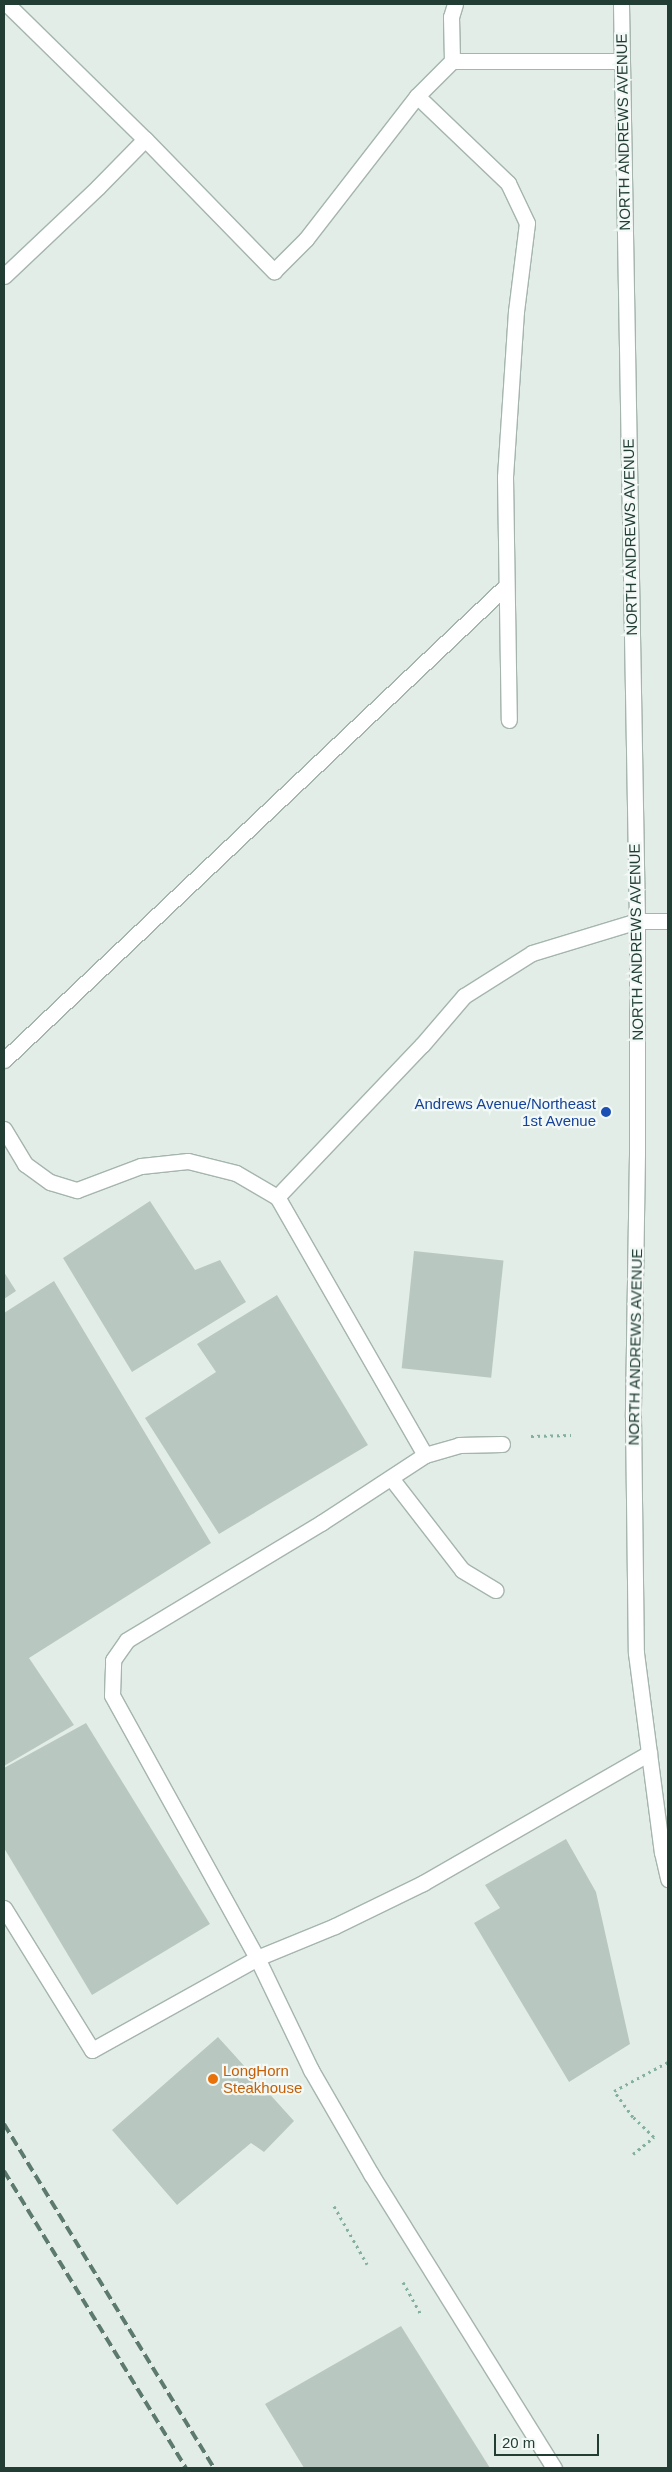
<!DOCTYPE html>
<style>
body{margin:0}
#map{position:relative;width:672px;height:2472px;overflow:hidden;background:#e3ede7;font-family:Arial,sans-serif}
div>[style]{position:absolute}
.building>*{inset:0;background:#b8c8c0;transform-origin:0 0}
.path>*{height:3px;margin-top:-1.5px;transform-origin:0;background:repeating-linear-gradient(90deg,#83b19e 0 2.5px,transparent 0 6.5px)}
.roads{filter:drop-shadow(1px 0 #a5b5ae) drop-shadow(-1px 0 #a5b5ae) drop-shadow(0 1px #a5b5ae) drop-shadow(0 -1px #a5b5ae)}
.service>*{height:15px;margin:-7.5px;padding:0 7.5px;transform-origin:7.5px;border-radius:7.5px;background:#fff}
.secondary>*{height:15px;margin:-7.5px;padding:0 7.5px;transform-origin:7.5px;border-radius:7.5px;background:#fff}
.rail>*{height:4px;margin-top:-2px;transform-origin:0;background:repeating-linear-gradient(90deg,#5d7a6f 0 10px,transparent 0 15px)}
.dots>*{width:14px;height:14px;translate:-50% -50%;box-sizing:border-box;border:2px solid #f3f9f6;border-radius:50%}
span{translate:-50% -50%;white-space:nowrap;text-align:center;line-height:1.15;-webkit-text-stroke:4.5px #f3f9f6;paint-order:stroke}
.street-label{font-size:15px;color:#223e34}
.transit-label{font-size:15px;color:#164399}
.right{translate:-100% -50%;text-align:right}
.food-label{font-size:15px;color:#c56008}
.left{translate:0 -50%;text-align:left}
.frame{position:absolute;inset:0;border:5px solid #223e34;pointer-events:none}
.scale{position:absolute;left:494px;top:2434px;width:105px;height:22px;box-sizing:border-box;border:2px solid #223e34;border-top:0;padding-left:6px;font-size:15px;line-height:18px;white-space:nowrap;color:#223e34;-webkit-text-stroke:4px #f3f9f6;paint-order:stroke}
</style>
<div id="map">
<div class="building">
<i style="clip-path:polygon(150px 1201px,195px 1270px,220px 1260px,246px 1302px,132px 1372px,63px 1258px)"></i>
<i style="left:414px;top:1251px;width:90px;height:118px;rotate:6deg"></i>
<i style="clip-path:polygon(4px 1272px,16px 1291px,4px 1299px)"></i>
<i style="clip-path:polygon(54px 1281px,211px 1543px,29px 1658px,74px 1725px,4px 1766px,4px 1313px)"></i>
<i style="clip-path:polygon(277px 1295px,368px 1445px,219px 1534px,145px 1418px,216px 1372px,197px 1344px)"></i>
<i style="clip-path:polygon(86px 1723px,210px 1924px,92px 1995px,4px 1848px,4px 1768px)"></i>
<i style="clip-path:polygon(566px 1839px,596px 1892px,630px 2044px,569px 2082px,474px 1923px,500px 1908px,485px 1885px)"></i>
<i style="clip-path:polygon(218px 2037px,294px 2121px,264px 2152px,251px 2143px,177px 2205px,112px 2130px)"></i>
<i style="clip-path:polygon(401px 2326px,490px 2468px,304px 2468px,265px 2404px)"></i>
</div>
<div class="path">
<i style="left:531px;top:1436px;width:40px;rotate:-1.4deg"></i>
<i style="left:633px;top:2154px;width:27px;rotate:-39deg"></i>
<i style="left:654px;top:2137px;width:29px;rotate:-136deg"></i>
<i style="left:633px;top:2117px;width:32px;rotate:-126deg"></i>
<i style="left:614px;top:2091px;width:61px;rotate:-28.2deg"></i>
<i style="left:334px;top:2206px;width:67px;rotate:60.4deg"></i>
<i style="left:403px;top:2282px;width:38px;rotate:61deg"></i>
</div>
<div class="roads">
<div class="service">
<i style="left:7px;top:4px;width:193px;rotate:44.4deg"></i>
<i style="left:452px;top:61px;width:44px;rotate:-91.3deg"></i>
<i style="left:451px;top:17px;width:14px;rotate:-73deg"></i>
<i style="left:417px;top:96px;width:126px;rotate:43.7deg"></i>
<i style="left:508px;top:183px;width:44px;rotate:64.6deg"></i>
<i style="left:527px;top:223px;width:89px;rotate:97.1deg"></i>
<i style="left:516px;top:311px;width:166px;rotate:93.8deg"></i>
<i style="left:505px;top:477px;width:243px;rotate:89.1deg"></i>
<i style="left:4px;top:276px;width:129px;rotate:-43.4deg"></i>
<i style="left:98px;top:187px;width:67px;rotate:-45.6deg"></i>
<i style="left:145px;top:139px;width:185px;rotate:45.7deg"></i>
<i style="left:274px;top:271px;width:45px;rotate:-45deg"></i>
<i style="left:306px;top:239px;width:181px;rotate:-52.2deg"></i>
<i style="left:417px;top:96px;width:49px;rotate:-45deg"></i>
<i style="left:452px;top:61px;width:170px"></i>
<i style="left:4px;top:1060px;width:690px;rotate:-43.36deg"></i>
<i style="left:4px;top:1129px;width:41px;rotate:59deg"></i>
<i style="left:25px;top:1164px;width:31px;rotate:36deg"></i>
<i style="left:50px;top:1182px;width:28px;rotate:17deg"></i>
<i style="left:77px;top:1190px;width:68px;rotate:-20.6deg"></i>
<i style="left:141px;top:1166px;width:47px;rotate:-6.1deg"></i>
<i style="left:188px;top:1161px;width:49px;rotate:14deg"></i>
<i style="left:236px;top:1173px;width:48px;rotate:30.3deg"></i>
<i style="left:425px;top:1455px;width:35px;rotate:-16deg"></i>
<i style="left:459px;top:1445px;width:43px;rotate:-1.3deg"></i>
<i style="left:391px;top:1478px;width:116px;rotate:52.3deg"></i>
<i style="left:462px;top:1570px;width:39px;rotate:31deg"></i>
<i style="left:4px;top:1908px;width:167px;rotate:58.2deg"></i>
<i style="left:92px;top:2050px;width:189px;rotate:-29.1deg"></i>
<i style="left:257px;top:1958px;width:84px;rotate:-22.3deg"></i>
<i style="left:335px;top:1926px;width:98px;rotate:-26deg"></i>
<i style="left:423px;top:1883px;width:261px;rotate:-29.9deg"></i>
<i style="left:554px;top:2468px;width:346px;rotate:-121.9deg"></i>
<i style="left:371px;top:2174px;width:120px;rotate:-120deg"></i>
<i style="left:311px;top:2070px;width:124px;rotate:-115.7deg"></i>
<i style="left:257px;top:1958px;width:300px;rotate:-118.9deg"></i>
<i style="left:112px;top:1695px;width:35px;rotate:-88deg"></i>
<i style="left:113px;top:1660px;width:24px;rotate:-55deg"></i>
<i style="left:127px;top:1640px;width:227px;rotate:-31.1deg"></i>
<i style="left:321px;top:1523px;width:124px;rotate:-33.2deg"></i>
<i style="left:425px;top:1455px;width:297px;rotate:-119.8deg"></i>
<i style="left:277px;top:1197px;width:210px;rotate:-46.4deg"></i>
<i style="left:422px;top:1045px;width:65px;rotate:-49.4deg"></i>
<i style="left:464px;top:996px;width:80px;rotate:-32.3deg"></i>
<i style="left:532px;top:953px;width:110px;rotate:-16.9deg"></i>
<i style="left:637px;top:921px;width:31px"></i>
</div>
<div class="secondary">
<i style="left:621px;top:4px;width:917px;rotate:89deg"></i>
<i style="left:637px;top:921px;width:233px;rotate:90deg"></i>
<i style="left:637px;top:1154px;width:263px;rotate:90.9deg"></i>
<i style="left:633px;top:1417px;width:236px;rotate:89.3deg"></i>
<i style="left:636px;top:1653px;width:201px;rotate:82.6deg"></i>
<i style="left:662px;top:1852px;width:28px;rotate:77deg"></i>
</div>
</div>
<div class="rail">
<i style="left:4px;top:2124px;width:403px;rotate:58.6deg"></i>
<i style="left:4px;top:2171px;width:348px;rotate:58.5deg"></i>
</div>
<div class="dots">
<i style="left:606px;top:1112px;background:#1a4fb4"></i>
<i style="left:213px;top:2079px;background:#e8710a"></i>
</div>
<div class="street-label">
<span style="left:623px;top:132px;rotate:-91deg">NORTH ANDREWS AVENUE</span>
<span style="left:630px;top:537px;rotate:-91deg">NORTH ANDREWS AVENUE</span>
<span style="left:636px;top:942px;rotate:-91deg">NORTH ANDREWS AVENUE</span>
<span style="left:635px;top:1347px;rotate:-89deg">NORTH ANDREWS AVENUE</span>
</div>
<div class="transit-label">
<span class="right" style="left:596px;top:1112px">Andrews Avenue/Northeast<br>1st Avenue</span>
</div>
<div class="food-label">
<span class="left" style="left:223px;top:2079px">LongHorn<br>Steakhouse</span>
</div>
<div class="frame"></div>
<div class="scale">20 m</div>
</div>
